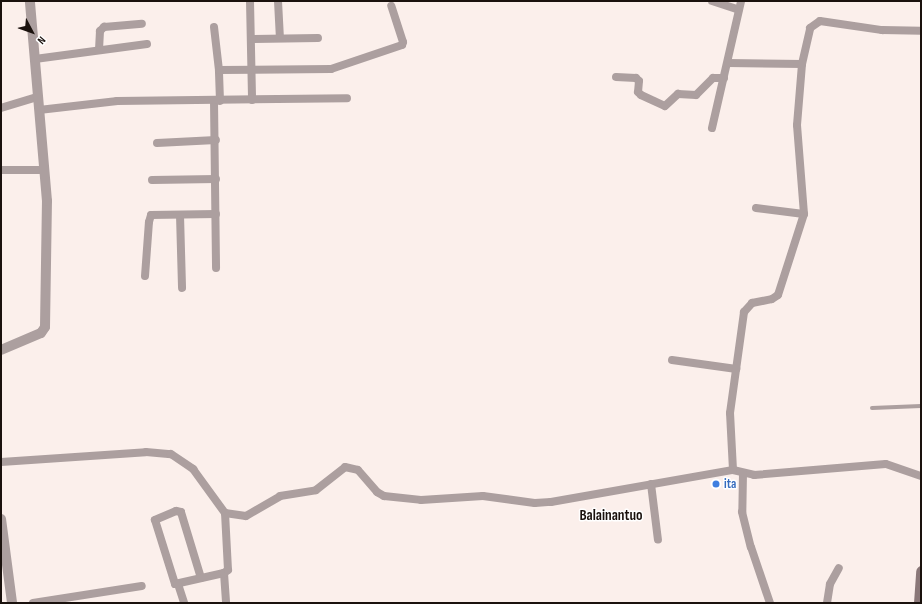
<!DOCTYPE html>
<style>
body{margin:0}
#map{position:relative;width:922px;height:604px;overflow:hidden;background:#fbefeb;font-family:"Sofia Sans Condensed",sans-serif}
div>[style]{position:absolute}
.service>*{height:4px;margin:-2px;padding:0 2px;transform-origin:2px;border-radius:2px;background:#ac9f9f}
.minor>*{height:8px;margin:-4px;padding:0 4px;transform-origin:4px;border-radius:4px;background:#ac9f9f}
.tertiary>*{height:10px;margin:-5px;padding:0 5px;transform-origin:5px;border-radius:5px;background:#ac9f9f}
.secondary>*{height:11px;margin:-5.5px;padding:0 5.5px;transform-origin:5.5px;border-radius:5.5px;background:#8a7778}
.dots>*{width:11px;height:11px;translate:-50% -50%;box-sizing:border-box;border:2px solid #fff;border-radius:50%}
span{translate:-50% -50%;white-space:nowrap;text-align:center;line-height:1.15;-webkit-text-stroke:3px #fff;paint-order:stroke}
.shop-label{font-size:13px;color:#366cbe;font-weight:700}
.left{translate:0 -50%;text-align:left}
.quarter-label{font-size:15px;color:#1a110d;font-weight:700}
.frame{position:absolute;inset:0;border:2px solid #1a110d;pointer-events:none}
.north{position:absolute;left:12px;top:12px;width:40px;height:40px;-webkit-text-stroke:3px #fff;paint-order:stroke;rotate:131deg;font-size:11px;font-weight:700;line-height:16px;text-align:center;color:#1a110d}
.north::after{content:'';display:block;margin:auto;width:14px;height:18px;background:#1a110d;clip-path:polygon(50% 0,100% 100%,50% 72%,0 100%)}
</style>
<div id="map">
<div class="service">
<i style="left:872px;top:408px;width:49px;rotate:-2.3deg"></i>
</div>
<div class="minor">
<i style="left:250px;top:1px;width:99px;rotate:88.8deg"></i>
<i style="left:278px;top:1px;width:37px;rotate:87deg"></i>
<i style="left:712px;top:1px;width:28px;rotate:18deg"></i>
<i style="left:214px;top:27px;width:43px;rotate:83.4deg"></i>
<i style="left:252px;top:39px;width:66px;rotate:-0.9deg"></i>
<i style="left:99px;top:50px;width:19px;rotate:-87deg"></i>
<i style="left:100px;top:31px;width:6px;rotate:-45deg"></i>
<i style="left:104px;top:27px;width:38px;rotate:-5deg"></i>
<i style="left:35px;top:59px;width:113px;rotate:-7.6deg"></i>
<i style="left:728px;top:63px;width:74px;rotate:0.8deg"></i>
<i style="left:616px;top:77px;width:20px;rotate:3deg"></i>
<i style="left:636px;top:78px;width:4px;rotate:45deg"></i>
<i style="left:639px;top:81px;width:11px;rotate:95deg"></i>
<i style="left:638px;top:92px;width:4px;rotate:45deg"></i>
<i style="left:641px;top:95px;width:26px;rotate:25deg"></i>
<i style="left:665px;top:106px;width:18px;rotate:-43deg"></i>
<i style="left:678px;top:94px;width:18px;rotate:3deg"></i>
<i style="left:696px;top:95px;width:24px;rotate:-45deg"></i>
<i style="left:713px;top:78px;width:11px"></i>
<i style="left:214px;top:101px;width:167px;rotate:89.3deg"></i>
<i style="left:220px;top:101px;width:31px;rotate:-92deg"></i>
<i style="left:219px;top:70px;width:112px;rotate:-0.5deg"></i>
<i style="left:331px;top:69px;width:75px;rotate:-18.7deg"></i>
<i style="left:402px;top:45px;width:3px;rotate:-72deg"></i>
<i style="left:403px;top:42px;width:38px;rotate:-108deg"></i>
<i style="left:1px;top:108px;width:39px;rotate:-17deg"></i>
<i style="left:39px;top:110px;width:79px;rotate:-6.6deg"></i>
<i style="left:117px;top:101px;width:230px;rotate:-0.7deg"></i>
<i style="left:712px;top:128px;width:130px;rotate:-77.1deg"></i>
<i style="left:157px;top:143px;width:59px;rotate:-2.9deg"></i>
<i style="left:1px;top:170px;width:43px"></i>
<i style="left:152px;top:180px;width:64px;rotate:-0.9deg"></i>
<i style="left:756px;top:208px;width:48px;rotate:7.1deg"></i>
<i style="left:180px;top:215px;width:73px;rotate:88.4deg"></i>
<i style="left:145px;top:276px;width:54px;rotate:-85.8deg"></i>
<i style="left:149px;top:222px;width:7px;rotate:-74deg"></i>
<i style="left:151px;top:215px;width:65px;rotate:-0.9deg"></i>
<i style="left:672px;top:360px;width:65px;rotate:8deg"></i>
<i style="left:1px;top:462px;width:145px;rotate:-3.9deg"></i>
<i style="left:146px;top:452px;width:25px;rotate:5deg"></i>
<i style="left:171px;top:454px;width:27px;rotate:34deg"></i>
<i style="left:193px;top:469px;width:54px;rotate:54deg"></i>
<i style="left:225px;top:513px;width:21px;rotate:8deg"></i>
<i style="left:246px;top:516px;width:39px;rotate:-30deg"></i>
<i style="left:280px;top:496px;width:36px;rotate:-9deg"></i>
<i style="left:316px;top:490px;width:37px;rotate:-38deg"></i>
<i style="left:345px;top:467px;width:13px;rotate:13deg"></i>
<i style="left:358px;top:470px;width:29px;rotate:49deg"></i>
<i style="left:377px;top:492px;width:8px;rotate:30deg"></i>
<i style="left:384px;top:496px;width:37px;rotate:6deg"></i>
<i style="left:421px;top:500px;width:62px;rotate:-3.7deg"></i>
<i style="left:483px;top:496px;width:52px;rotate:7.7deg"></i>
<i style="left:535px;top:503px;width:16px;rotate:-4deg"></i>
<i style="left:551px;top:502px;width:185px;rotate:-10deg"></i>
<i style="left:733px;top:470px;width:22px;rotate:13deg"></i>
<i style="left:754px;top:475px;width:132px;rotate:-4.8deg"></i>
<i style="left:886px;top:464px;width:37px;rotate:19deg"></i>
<i style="left:733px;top:470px;width:57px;rotate:-93deg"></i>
<i style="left:730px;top:413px;width:102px;rotate:-82.1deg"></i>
<i style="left:744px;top:312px;width:12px;rotate:-48deg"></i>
<i style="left:752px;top:303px;width:20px;rotate:-11deg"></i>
<i style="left:772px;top:299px;width:7px;rotate:-34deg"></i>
<i style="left:778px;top:295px;width:85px;rotate:-72.2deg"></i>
<i style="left:804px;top:214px;width:89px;rotate:-94.5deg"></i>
<i style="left:797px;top:125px;width:61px;rotate:-85.3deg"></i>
<i style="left:802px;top:64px;width:37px;rotate:-77deg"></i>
<i style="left:810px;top:28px;width:12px;rotate:-35deg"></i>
<i style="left:820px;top:21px;width:63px;rotate:8.3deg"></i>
<i style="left:882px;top:30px;width:39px;rotate:1deg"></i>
<i style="left:743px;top:473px;width:39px;rotate:91deg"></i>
<i style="left:742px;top:512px;width:36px;rotate:76deg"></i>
<i style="left:751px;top:547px;width:59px;rotate:71.3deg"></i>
<i style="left:651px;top:484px;width:56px;rotate:82.9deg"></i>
<i style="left:224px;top:573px;width:30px;rotate:86deg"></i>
<i style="left:201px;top:578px;width:69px;rotate:-106.9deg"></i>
<i style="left:181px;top:512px;width:5px;rotate:-169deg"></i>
<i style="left:176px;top:511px;width:23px;rotate:157deg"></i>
<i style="left:155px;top:520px;width:67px;rotate:72.6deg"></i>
<i style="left:175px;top:584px;width:50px;rotate:-12.7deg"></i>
<i style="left:224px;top:573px;width:5px;rotate:-37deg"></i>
<i style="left:228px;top:570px;width:57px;rotate:-93deg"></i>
<i style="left:178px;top:584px;width:20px;rotate:72deg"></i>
<i style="left:33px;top:603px;width:110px;rotate:-8.9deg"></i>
<i style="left:827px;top:603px;width:19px;rotate:-81deg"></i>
<i style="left:830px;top:584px;width:18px;rotate:-61deg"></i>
</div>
<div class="tertiary">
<i style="left:1px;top:350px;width:43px;rotate:-23deg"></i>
<i style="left:41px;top:333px;width:7px;rotate:-56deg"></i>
<i style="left:45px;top:327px;width:126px;rotate:-89.1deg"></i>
<i style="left:47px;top:201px;width:201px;rotate:-94.9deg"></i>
<i style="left:1px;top:519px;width:85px;rotate:82.5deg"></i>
</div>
<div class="secondary">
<i style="left:919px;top:603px;width:32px;rotate:-86deg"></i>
</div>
<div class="dots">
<i style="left:716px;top:484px;background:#3f7fe0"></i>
</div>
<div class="shop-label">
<span class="left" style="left:724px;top:484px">ita</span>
</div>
<div class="quarter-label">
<span style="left:611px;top:516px">Balainantuo</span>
</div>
<div class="frame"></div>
<div class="north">N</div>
</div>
